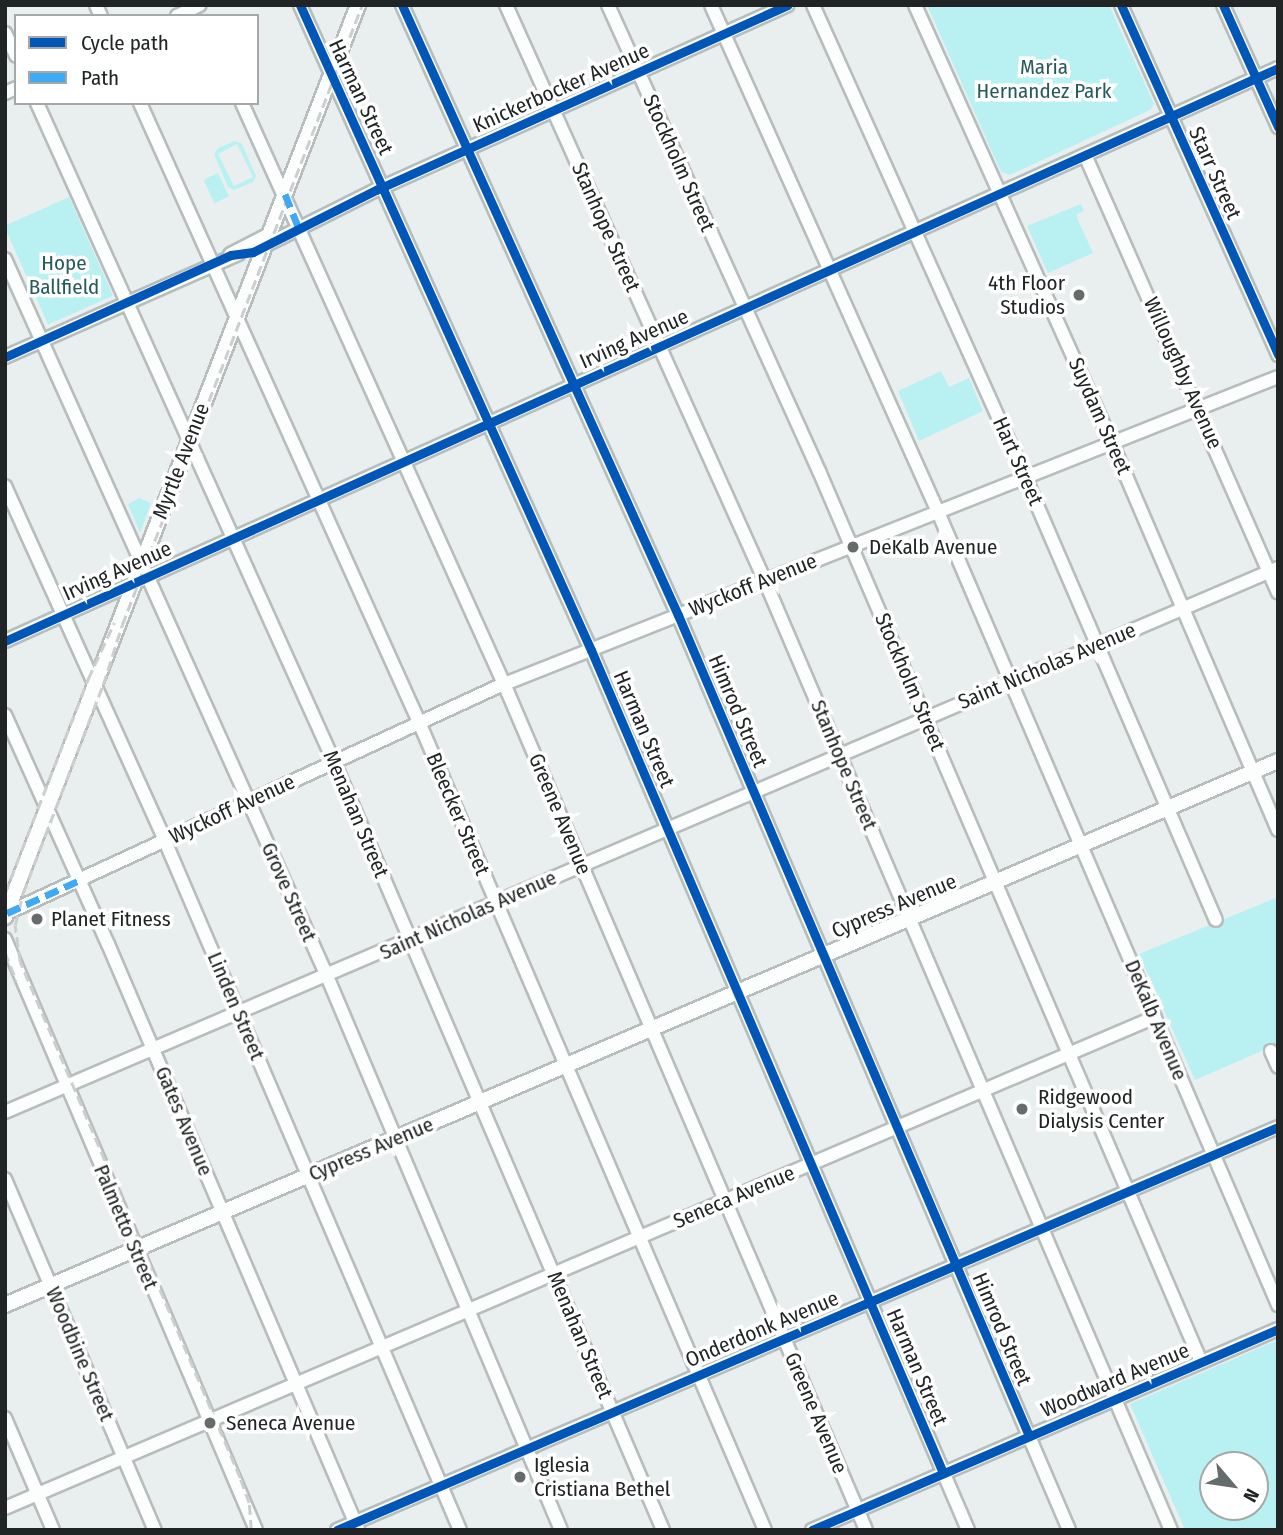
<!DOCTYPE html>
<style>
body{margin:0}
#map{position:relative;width:1283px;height:1535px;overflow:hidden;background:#e9efef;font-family:"Fira Sans Condensed",sans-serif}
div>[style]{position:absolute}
.green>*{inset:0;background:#b9f1f2;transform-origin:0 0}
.roads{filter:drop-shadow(2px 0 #b7bcbc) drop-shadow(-2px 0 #b7bcbc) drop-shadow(0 2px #b7bcbc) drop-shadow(0 -2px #b7bcbc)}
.minor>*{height:12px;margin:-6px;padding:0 6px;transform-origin:6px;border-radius:6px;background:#fcfdfd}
.major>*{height:14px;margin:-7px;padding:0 7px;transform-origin:7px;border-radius:7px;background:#fcfdfd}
.rail>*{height:2.5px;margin-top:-1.25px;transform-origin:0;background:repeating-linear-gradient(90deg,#cdcece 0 10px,transparent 0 15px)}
.quiet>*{height:7px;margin-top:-3.5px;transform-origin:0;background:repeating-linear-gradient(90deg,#3fa9f5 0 14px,transparent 0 21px)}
.cycleway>*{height:9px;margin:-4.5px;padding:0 4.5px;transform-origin:4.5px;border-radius:4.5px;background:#0057b8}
.dots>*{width:19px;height:19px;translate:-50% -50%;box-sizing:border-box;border:4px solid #fff;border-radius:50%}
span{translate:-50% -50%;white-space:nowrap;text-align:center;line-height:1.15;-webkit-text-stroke:7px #fff;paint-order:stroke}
.park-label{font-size:21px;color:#275a5b}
.street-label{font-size:21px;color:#202424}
.poi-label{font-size:21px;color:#202424}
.right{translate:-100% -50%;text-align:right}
.left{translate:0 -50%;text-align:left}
.frame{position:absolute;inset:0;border:7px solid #202424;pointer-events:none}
.legend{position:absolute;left:14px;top:14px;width:245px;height:91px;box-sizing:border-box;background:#fff;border:2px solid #a6a7a7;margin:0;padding:9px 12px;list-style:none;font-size:21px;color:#202424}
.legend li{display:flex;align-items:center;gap:14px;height:35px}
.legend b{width:35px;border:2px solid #a6a7a7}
.north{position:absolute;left:1199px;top:1451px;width:70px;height:70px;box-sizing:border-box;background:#fff;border:2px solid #a6a7a7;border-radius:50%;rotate:119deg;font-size:19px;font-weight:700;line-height:28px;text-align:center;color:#202424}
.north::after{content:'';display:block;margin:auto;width:24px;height:32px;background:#666b6b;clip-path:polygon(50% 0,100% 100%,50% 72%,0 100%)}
</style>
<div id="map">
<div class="green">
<i style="clip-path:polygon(927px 5px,1109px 5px,1154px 104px,1150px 110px,1010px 175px,1001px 172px)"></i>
<i style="clip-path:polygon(evenodd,235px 141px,242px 144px,256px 176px,253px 182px,234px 190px,228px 187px,214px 154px,218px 148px,235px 141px,237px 144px,253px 177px,234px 186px,218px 154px,237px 144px)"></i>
<i style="left:218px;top:173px;width:26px;height:16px;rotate:65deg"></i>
<i style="left:69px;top:197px;width:108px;height:71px;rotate:66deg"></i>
<i style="clip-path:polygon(1081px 204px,1084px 211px,1077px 214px,1077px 218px,1093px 253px,1048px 273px,1027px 226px)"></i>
<i style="clip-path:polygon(941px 371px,949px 387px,969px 378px,983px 411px,919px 441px,898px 391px)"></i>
<i style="clip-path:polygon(139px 498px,151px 503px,140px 533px,128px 504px)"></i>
<i style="clip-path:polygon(1278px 897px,1278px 1044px,1195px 1080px,1139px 954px)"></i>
<i style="clip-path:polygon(evenodd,1278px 1340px,1278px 1530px,1185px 1530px,1130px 1404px,1278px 1340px,1213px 1465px,1255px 1465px,1255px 1507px,1213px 1507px,1213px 1465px)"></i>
</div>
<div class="roads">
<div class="minor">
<i style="left:96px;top:5px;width:12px;rotate:66deg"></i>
<i style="left:300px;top:5px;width:708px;rotate:65.72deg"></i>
<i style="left:591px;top:650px;width:957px;rotate:66.81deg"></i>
<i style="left:402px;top:5px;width:670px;rotate:65.66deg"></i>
<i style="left:678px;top:615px;width:995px;rotate:66.86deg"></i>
<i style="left:506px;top:5px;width:632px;rotate:65.79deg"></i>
<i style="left:765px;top:581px;width:1032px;rotate:66.84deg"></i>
<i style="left:608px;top:5px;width:512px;rotate:65.64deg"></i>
<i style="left:819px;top:471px;width:969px;rotate:66.79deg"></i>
<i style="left:711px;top:5px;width:555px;rotate:65.88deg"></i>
<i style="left:938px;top:512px;width:863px;rotate:66.79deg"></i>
<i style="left:813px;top:5px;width:517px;rotate:65.81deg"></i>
<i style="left:1025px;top:477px;width:482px;rotate:66.7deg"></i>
<i style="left:915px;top:5px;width:480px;rotate:65.8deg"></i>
<i style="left:1112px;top:443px;width:421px;rotate:66.8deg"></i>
<i style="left:1121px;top:5px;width:384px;rotate:65.8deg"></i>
<i style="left:1223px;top:5px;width:134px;rotate:65.7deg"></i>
<i style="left:177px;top:16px;width:25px;rotate:-26deg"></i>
<i style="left:5px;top:33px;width:25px;rotate:64deg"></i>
<i style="left:5px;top:93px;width:12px;rotate:-24deg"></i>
<i style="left:37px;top:103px;width:723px;rotate:65.74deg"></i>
<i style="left:334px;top:762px;width:836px;rotate:66.81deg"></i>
<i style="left:140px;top:103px;width:679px;rotate:65.74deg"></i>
<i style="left:419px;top:722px;width:879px;rotate:66.82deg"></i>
<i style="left:242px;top:103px;width:647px;rotate:65.73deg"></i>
<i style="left:508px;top:693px;width:910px;rotate:66.84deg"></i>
<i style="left:1085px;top:155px;width:478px;rotate:66.2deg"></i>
<i style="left:262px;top:247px;width:127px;rotate:-26.6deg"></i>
<i style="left:376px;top:190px;width:451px;rotate:-24.2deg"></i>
<i style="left:5px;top:259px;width:786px;rotate:65.82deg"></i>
<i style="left:327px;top:976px;width:601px;rotate:67.1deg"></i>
<i style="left:5px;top:357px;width:255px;rotate:-23.8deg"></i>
<i style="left:5px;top:486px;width:389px;rotate:65.7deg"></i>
<i style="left:165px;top:841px;width:749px;rotate:66.82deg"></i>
<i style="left:5px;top:641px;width:1396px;rotate:-24.23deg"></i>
<i style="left:5px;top:715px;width:251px;rotate:65.8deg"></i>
<i style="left:108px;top:944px;width:636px;rotate:66.86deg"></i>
<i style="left:5px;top:914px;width:542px;rotate:-24.77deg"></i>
<i style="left:497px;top:687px;width:840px;rotate:-21.65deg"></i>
<i style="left:5px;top:939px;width:642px;rotate:66.99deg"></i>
<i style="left:1271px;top:1051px;width:17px;rotate:66deg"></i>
<i style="left:5px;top:1112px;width:1384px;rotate:-23.14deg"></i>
<i style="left:5px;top:1179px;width:382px;rotate:66.9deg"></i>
<i style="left:5px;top:1418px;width:122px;rotate:66.8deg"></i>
<i style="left:5px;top:1508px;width:1250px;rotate:-23.12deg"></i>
<i style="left:337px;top:1530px;width:1024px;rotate:-23.18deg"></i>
<i style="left:812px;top:1530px;width:508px;rotate:-23.33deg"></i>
</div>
<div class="major">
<i style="left:231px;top:255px;width:42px;rotate:-27.2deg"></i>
<i style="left:5px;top:917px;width:978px;rotate:-68.84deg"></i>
<i style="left:5px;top:1305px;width:1384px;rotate:-23.14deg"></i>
</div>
</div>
<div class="rail">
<i style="left:5px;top:893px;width:230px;rotate:-68.8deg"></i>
<i style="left:88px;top:679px;width:62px;rotate:-65.1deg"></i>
<i style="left:5px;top:952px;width:31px;rotate:68deg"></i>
<i style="left:251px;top:1530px;width:27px;rotate:-94deg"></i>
<i style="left:249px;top:1503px;width:27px;rotate:-110deg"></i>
<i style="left:240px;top:1478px;width:561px;rotate:-113.09deg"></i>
<i style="left:20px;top:962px;width:37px;rotate:-98deg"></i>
<i style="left:15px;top:925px;width:33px;rotate:-76deg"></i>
<i style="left:23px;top:893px;width:223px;rotate:-69deg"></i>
<i style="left:103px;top:685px;width:63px;rotate:-72.4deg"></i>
<i style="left:122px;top:625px;width:665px;rotate:-68.84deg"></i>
</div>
<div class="quiet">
<i style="left:285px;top:194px;width:37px;rotate:68deg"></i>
<i style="left:7px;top:913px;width:80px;rotate:-24.3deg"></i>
</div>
<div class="cycleway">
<i style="left:300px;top:5px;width:708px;rotate:65.72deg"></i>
<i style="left:591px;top:650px;width:895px;rotate:66.84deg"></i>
<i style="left:402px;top:5px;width:670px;rotate:65.66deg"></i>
<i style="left:678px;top:615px;width:893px;rotate:66.85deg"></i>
<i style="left:1121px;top:5px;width:384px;rotate:65.8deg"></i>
<i style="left:1223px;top:5px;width:134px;rotate:65.7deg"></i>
<i style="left:5px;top:357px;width:248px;rotate:-24.3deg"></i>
<i style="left:231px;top:255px;width:22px;rotate:-8deg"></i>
<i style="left:253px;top:252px;width:138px;rotate:-26.8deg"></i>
<i style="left:376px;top:190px;width:451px;rotate:-24.2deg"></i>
<i style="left:5px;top:641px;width:1396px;rotate:-24.23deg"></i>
<i style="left:337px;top:1530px;width:1024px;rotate:-23.18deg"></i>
<i style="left:812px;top:1530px;width:508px;rotate:-23.33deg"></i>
</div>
<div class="dots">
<i style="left:1079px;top:295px;background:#666b6b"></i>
<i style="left:853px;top:547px;background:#666b6b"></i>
<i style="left:37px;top:919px;background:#666b6b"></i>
<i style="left:1022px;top:1109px;background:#666b6b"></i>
<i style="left:210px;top:1423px;background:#666b6b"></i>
<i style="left:520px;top:1477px;background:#666b6b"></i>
</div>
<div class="park-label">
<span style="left:1044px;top:79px">Maria<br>Hernandez Park</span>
<span style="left:64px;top:275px">Hope<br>Ballfield</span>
</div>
<div class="street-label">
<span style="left:561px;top:88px;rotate:-24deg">Knickerbocker Avenue</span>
<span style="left:361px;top:97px;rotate:65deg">Harman Street</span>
<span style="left:679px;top:163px;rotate:66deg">Stockholm Street</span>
<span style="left:1215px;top:173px;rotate:66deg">Starr Street</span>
<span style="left:606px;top:227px;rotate:66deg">Stanhope Street</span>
<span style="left:634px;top:339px;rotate:-24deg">Irving Avenue</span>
<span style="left:1183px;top:373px;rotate:66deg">Willoughby Avenue</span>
<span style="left:1100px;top:416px;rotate:66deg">Suydam Street</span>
<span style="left:181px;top:461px;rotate:-69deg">Myrtle Avenue</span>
<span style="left:1018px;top:461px;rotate:66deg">Hart Street</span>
<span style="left:117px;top:571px;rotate:-24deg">Irving Avenue</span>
<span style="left:753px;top:585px;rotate:-22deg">Wyckoff Avenue</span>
<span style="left:1047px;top:666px;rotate:-23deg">Saint Nicholas Avenue</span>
<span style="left:910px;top:682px;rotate:67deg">Stockholm Street</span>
<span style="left:738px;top:711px;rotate:67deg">Himrod Street</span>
<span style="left:644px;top:729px;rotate:67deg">Harman Street</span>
<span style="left:844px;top:765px;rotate:67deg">Stanhope Street</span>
<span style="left:232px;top:809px;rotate:-25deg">Wyckoff Avenue</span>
<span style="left:356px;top:814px;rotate:67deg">Menahan Street</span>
<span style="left:458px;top:814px;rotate:67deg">Bleecker Street</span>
<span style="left:560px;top:814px;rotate:67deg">Greene Avenue</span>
<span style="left:289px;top:892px;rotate:66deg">Grove Street</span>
<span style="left:894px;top:906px;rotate:-23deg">Cypress Avenue</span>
<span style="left:468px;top:915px;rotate:-24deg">Saint Nicholas Avenue</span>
<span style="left:236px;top:1006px;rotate:67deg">Linden Street</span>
<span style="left:1156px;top:1020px;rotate:67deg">DeKalb Avenue</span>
<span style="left:184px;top:1121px;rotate:67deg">Gates Avenue</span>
<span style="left:371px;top:1149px;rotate:-23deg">Cypress Avenue</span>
<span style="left:734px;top:1197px;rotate:-23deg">Seneca Avenue</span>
<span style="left:126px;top:1227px;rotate:67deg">Palmetto Street</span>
<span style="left:762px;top:1329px;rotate:-23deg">Onderdonk Avenue</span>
<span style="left:1002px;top:1329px;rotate:67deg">Himrod Street</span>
<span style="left:580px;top:1335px;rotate:67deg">Menahan Street</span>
<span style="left:80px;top:1354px;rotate:67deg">Woodbine Street</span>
<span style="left:917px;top:1367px;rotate:67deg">Harman Street</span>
<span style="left:1115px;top:1380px;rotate:-23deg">Woodward Avenue</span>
<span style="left:816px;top:1413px;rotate:67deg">Greene Avenue</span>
</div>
<div class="poi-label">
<span class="right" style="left:1065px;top:295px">4th Floor<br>Studios</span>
<span class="left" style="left:869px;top:547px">DeKalb Avenue</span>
<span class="left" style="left:51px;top:919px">Planet Fitness</span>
<span class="left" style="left:1038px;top:1109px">Ridgewood<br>Dialysis Center</span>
<span class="left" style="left:226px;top:1423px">Seneca Avenue</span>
<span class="left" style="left:534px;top:1477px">Iglesia<br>Cristiana Bethel</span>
</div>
<div class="frame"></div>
<ul class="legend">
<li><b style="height:9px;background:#0057b8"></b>Cycle path</li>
<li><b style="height:9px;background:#3fa9f5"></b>Path</li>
</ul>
<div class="north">N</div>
</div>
